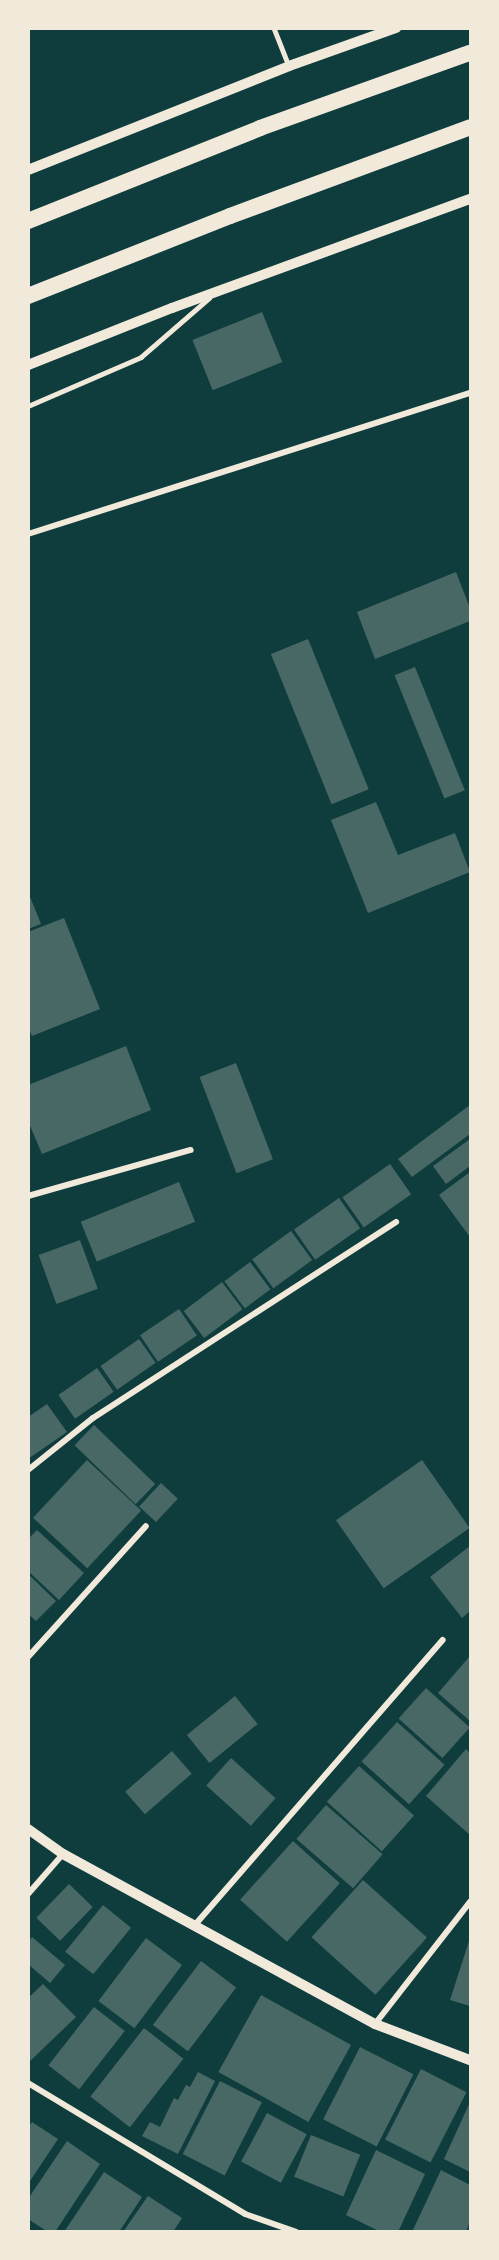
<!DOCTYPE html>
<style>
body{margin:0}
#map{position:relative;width:499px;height:2260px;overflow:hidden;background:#0f3d3e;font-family:"Noto Sans",sans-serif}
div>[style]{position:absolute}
.building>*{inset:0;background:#486865;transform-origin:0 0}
.service>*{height:4.5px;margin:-2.25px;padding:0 2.25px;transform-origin:2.25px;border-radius:2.25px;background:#f1e9da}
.minor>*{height:6px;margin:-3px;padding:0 3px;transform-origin:3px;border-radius:3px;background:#f1e9da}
.tertiary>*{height:10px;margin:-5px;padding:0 5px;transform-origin:5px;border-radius:5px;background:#f1e9da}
.trunk>*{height:16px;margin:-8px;padding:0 8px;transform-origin:8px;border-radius:8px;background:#f1e9da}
span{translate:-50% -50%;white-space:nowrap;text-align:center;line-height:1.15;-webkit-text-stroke:6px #f1e9da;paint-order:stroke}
.frame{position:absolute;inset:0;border:30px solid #f1e9da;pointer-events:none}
</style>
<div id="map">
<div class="building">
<i style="left:262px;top:312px;width:54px;height:75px;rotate:68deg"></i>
<i style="clip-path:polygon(456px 572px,470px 608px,470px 621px,375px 659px,357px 612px)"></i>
<i style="left:308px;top:639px;width:162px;height:40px;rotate:68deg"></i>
<i style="left:415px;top:667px;width:133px;height:22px;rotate:68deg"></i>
<i style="clip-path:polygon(376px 802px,398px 855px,455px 833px,470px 872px,368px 913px,331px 820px)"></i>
<i style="clip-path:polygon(28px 892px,41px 924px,28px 929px)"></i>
<i style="clip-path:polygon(64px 918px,100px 1009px,32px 1036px,28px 1028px,28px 932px)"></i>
<i style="clip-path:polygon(126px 1046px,151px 1110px,42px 1154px,28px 1121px,28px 1085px)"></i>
<i style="left:236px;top:1063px;width:103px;height:39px;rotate:69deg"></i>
<i style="clip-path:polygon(470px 1105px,470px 1134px,412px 1177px,398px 1159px)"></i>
<i style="clip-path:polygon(470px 1139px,470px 1166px,446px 1184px,433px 1166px)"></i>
<i style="left:390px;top:1164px;width:37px;height:58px;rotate:55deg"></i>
<i style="clip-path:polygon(470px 1172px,470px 1237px,439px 1195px)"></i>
<i style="left:179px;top:1182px;width:43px;height:106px;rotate:68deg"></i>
<i style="left:339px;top:1198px;width:37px;height:55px;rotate:55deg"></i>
<i style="left:291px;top:1231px;width:36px;height:48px;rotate:54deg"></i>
<i style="left:80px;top:1240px;width:52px;height:44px;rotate:70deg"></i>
<i style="left:250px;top:1262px;width:34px;height:32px;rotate:53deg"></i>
<i style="left:222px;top:1282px;width:34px;height:48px;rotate:53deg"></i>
<i style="left:179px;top:1309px;width:32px;height:47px;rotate:56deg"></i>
<i style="left:139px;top:1339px;width:29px;height:47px;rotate:55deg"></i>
<i style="left:97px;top:1368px;width:29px;height:47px;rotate:55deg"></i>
<i style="clip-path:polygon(47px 1404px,67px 1432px,28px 1459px,28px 1417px)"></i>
<i style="left:94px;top:1425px;width:85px;height:28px;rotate:44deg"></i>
<i style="left:87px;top:1460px;width:74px;height:79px;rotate:43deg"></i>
<i style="left:422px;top:1460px;width:83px;height:105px;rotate:55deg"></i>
<i style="left:161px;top:1483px;width:23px;height:32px;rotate:43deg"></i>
<i style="clip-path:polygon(37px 1530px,84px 1573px,59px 1600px,28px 1571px,28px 1539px)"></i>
<i style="clip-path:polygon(470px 1546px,470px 1611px,462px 1618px,430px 1577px)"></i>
<i style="clip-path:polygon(28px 1574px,56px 1601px,36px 1621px,28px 1614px)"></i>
<i style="clip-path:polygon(470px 1656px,470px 1721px,438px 1693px)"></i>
<i style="left:426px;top:1688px;width:59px;height:41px;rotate:42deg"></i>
<i style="left:235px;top:1696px;width:36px;height:62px;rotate:51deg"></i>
<i style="left:397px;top:1722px;width:64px;height:53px;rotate:42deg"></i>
<i style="clip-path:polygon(466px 1749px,470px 1753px,470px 1835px,426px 1796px)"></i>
<i style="left:172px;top:1751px;width:30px;height:62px;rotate:49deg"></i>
<i style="left:231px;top:1758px;width:60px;height:37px;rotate:42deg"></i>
<i style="left:359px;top:1766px;width:74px;height:48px;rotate:42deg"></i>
<i style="left:326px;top:1805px;width:75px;height:45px;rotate:41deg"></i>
<i style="left:293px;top:1841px;width:63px;height:79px;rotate:42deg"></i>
<i style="left:363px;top:1880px;width:86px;height:77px;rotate:42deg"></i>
<i style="left:69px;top:1884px;width:33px;height:47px;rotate:44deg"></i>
<i style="left:103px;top:1905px;width:36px;height:60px;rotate:39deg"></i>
<i style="clip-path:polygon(32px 1937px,65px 1965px,50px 1983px,28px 1964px,28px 1942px)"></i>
<i style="left:146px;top:1938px;width:45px;height:79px;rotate:37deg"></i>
<i style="clip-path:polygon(470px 1938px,470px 2006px,450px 2000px)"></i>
<i style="left:201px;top:1961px;width:44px;height:80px;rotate:37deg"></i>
<i style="clip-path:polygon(43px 1984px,76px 2017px,28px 2063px,28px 1998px)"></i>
<i style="left:261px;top:1995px;width:103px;height:88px;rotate:29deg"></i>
<i style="left:94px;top:2007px;width:39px;height:74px;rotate:38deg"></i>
<i style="left:144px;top:2028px;width:50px;height:87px;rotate:38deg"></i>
<i style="left:360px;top:2047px;width:60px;height:81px;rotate:27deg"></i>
<i style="left:421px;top:2069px;width:51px;height:79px;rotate:27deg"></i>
<i style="clip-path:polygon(198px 2072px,215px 2081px,178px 2154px,142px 2136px,150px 2122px,160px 2127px,174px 2098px,178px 2100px,186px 2085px,190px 2087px)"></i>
<i style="left:220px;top:2081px;width:47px;height:82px;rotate:27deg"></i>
<i style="clip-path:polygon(470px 2102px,470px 2172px,444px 2159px)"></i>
<i style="left:267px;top:2113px;width:45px;height:55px;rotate:28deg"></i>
<i style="clip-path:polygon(32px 2122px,58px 2139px,28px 2184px,28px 2127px)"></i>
<i style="left:311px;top:2135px;width:53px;height:45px;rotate:22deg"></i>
<i style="clip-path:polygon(67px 2141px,100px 2164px,55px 2232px,48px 2232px,28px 2219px,28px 2199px)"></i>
<i style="clip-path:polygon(376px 2150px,425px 2174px,398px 2232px,381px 2232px,346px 2215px)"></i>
<i style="clip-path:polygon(441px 2170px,470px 2185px,470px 2221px,466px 2232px,412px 2232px)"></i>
<i style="clip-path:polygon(104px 2172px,142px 2197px,119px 2232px,64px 2232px)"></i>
<i style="clip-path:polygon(148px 2196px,182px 2218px,173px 2232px,123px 2232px)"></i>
</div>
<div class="service">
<i style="left:274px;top:28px;width:41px;rotate:68.5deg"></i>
<i style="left:28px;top:406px;width:123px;rotate:-23.4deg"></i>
<i style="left:141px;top:357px;width:90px;rotate:-40.9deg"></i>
</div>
<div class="minor">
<i style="left:28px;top:534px;width:464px;rotate:-17.7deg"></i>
<i style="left:28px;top:1196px;width:169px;rotate:-15.8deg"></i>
<i style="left:28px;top:1470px;width:83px;rotate:-38.7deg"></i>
<i style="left:93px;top:1418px;width:361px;rotate:-32.9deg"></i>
<i style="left:28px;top:1657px;width:176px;rotate:-48deg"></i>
<i style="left:28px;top:1894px;width:53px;rotate:-48.8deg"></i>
<i style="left:194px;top:1926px;width:379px;rotate:-49deg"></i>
<i style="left:375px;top:2024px;width:155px;rotate:-52.1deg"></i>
<i style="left:28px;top:2083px;width:253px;rotate:31.1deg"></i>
<i style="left:245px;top:2214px;width:54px;rotate:19.4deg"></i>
</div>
<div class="tertiary">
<i style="left:28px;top:170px;width:281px;rotate:-21.7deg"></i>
<i style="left:289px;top:66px;width:114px;rotate:-19.6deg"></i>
<i style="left:28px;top:365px;width:155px;rotate:-21.6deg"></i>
<i style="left:172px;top:308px;width:317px;rotate:-20.1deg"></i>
<i style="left:28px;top:1829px;width:43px;rotate:35.5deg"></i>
<i style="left:63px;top:1854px;width:355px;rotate:28.6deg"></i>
<i style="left:375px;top:2024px;width:102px;rotate:20.8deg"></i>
</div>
<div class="trunk">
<i style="left:28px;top:221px;width:250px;rotate:-21.8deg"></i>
<i style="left:260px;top:128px;width:223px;rotate:-19.7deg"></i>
<i style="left:28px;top:296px;width:217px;rotate:-21.6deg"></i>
<i style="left:230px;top:216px;width:256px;rotate:-20.3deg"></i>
</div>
<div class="frame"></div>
</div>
